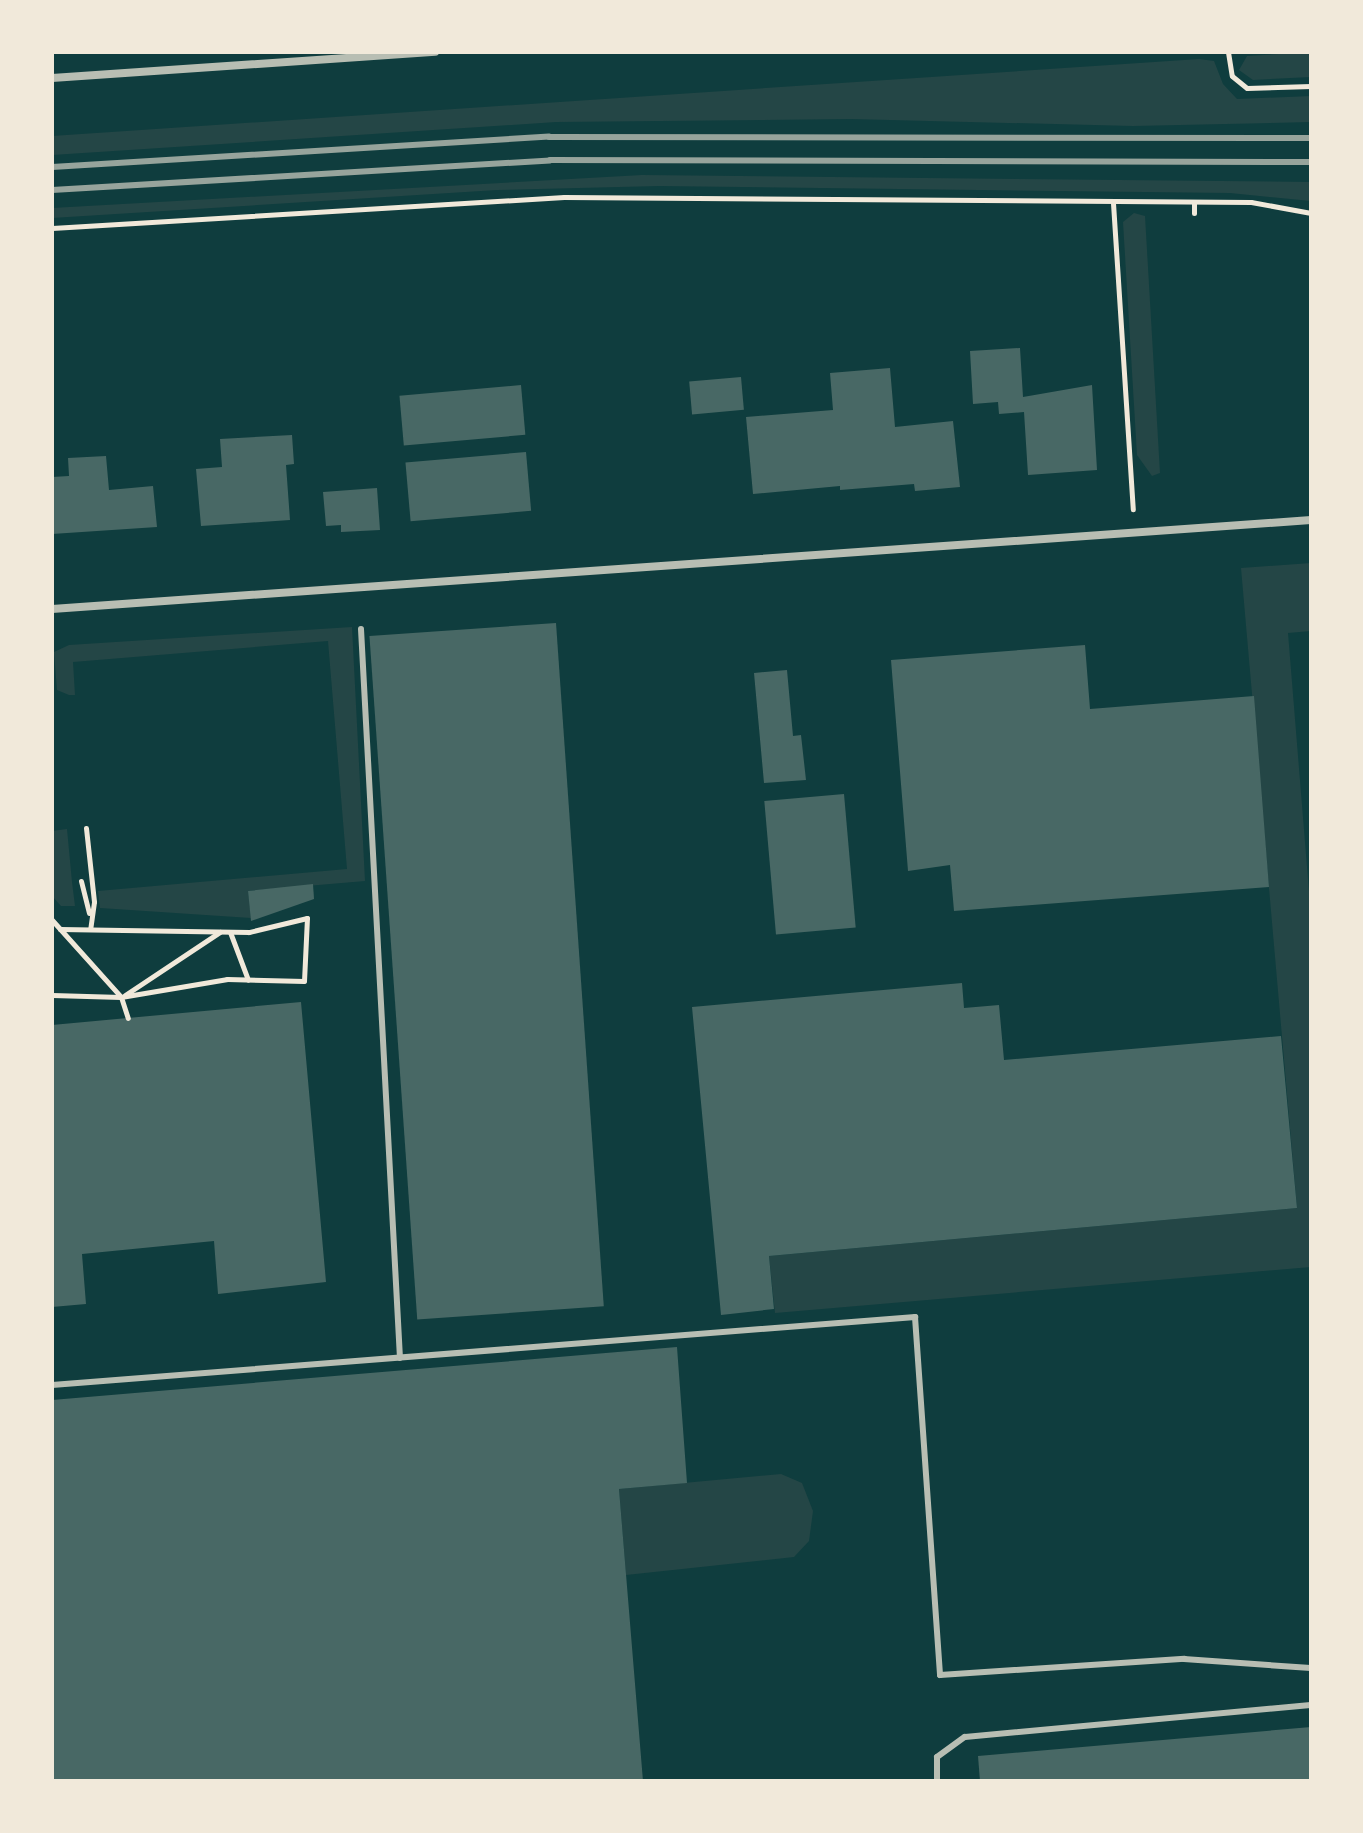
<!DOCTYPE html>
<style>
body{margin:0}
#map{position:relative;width:1363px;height:1833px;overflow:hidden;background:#0f3d3e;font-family:"Space Grotesk",sans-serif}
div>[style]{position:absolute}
.green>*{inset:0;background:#244646}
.building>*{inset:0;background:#486865;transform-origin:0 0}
.path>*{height:5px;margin:-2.5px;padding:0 2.5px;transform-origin:2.5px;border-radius:2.5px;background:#f1e9da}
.service>*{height:6px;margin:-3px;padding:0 3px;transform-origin:3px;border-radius:3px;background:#b8beb3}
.minor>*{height:8px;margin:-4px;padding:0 4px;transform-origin:4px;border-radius:4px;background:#b8beb3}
.rail>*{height:6px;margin:-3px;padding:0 3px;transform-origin:3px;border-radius:3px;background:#97a49c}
span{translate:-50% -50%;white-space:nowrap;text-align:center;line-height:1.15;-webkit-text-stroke:8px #f1e9da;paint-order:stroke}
.frame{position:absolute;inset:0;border:54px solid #f1e9da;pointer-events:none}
</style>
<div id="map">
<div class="green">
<i style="clip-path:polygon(1311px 52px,1311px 77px,1253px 80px,1239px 70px,1247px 56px)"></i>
<i style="clip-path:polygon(1199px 59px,1214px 61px,1223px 84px,1237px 99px,1311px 96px,1311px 122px,1133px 126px,851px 119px,556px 122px,52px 155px,52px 136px)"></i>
<i style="clip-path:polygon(642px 175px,1311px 182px,1311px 201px,1230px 193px,659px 186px,497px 190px,52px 218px,52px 208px)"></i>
<i style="clip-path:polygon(1134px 213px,1145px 216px,1160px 473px,1152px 476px,1137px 455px,1123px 222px)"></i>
<i style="clip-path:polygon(1311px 563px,1311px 631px,1288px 633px,1311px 916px,1311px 1267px,775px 1313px,769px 1256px,1297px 1208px,1241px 568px)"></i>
<i style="clip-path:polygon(352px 627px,365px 881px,248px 891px,251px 918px,100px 908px,98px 891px,347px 869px,328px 641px,73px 662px,75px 695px,69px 695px,57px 690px,54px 652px,69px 645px)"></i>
<i style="clip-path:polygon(67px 829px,72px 882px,75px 906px,61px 906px,52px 896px,52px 831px)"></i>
<i style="clip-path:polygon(781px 1474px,802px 1483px,813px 1511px,809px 1541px,794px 1557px,626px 1575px,619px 1489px)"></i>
</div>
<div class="building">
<i style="clip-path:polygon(1020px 348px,1023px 397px,1092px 385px,1097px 470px,1028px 475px,1024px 412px,999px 414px,998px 402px,973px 404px,970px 351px)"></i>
<i style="clip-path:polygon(890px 368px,895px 427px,953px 421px,960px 487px,915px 491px,914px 484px,840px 490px,840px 486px,753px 494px,746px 417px,833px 410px,830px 373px)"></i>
<i style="left:741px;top:377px;width:33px;height:52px;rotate:85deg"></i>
<i style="left:521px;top:385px;width:50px;height:122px;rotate:85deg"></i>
<i style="clip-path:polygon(292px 435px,294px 464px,286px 465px,290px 520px,201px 526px,196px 469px,222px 467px,220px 439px)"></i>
<i style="left:526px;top:452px;width:59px;height:121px;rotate:85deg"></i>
<i style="clip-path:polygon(106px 456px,109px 490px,153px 486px,157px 527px,52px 534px,52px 477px,69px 476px,68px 458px)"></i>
<i style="clip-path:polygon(377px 488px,380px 530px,341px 532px,341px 525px,326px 526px,323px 492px)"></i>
<i style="left:556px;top:623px;width:685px;height:187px;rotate:86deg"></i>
<i style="clip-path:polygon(1085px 645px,1090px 709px,1254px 696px,1269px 887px,954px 911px,950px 865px,908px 871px,891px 660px)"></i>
<i style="clip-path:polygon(787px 670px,793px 736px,801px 735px,806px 780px,764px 783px,754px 673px)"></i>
<i style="left:844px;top:794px;width:134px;height:80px;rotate:85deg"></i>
<i style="clip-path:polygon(313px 884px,314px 899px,251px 921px,248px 891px)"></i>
<i style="clip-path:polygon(962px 983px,964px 1008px,999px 1005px,1004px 1060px,1281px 1036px,1297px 1208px,769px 1256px,774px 1309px,721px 1315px,692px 1007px)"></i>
<i style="clip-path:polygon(301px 1002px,326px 1282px,218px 1294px,214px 1241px,82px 1254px,86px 1304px,52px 1307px,52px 1025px)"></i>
<i style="clip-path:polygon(677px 1347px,687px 1483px,619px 1489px,643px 1781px,52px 1781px,52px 1400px)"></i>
<i style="clip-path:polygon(1311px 1727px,1311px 1781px,980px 1781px,978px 1756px)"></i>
</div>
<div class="path">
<i style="left:1228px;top:52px;width:24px;rotate:81deg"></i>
<i style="left:1232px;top:76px;width:19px;rotate:39deg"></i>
<i style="left:1247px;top:88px;width:64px;rotate:-1.8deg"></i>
<i style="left:1113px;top:203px;width:307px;rotate:86.3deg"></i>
<i style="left:1194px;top:203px;width:10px;rotate:90deg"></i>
<i style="left:52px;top:228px;width:513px;rotate:-3.46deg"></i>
<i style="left:564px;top:197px;width:687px;rotate:0.42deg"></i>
<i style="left:1251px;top:202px;width:61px;rotate:10.4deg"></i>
<i style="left:86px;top:828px;width:74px;rotate:83.8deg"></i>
<i style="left:94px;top:902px;width:27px;rotate:98deg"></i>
<i style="left:81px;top:881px;width:33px;rotate:76deg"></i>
<i style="left:52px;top:920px;width:103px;rotate:48.1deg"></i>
<i style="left:121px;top:997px;width:22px;rotate:72deg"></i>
<i style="left:230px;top:932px;width:51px;rotate:69.4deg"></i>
<i style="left:52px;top:995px;width:69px;rotate:1.7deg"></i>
<i style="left:121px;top:997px;width:108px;rotate:-9.6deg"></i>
<i style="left:227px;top:979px;width:77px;rotate:1.5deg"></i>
<i style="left:304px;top:981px;width:63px;rotate:-87.3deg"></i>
<i style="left:307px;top:918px;width:60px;rotate:166.4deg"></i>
<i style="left:249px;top:932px;width:189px;rotate:-179.1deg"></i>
<i style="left:125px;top:995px;width:114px;rotate:-33.6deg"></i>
</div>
<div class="service">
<i style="left:361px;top:629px;width:730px;rotate:86.94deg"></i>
<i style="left:52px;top:1385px;width:866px;rotate:-4.51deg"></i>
<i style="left:915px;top:1317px;width:359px;rotate:86deg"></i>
<i style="left:940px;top:1675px;width:245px;rotate:-3.8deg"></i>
<i style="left:1184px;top:1659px;width:127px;rotate:4.1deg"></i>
<i style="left:937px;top:1781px;width:24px;rotate:-90deg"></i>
<i style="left:937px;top:1757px;width:34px;rotate:-36deg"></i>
<i style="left:965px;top:1737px;width:347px;rotate:-5.3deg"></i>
</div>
<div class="minor">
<i style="left:52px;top:78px;width:384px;rotate:-3.9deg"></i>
<i style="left:52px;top:609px;width:1262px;rotate:-4.04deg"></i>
</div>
<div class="rail">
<i style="left:52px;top:167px;width:498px;rotate:-3.5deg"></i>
<i style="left:549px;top:137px;width:762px;rotate:0.08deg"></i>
<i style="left:52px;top:190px;width:499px;rotate:-3.4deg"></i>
<i style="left:550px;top:160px;width:761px;rotate:0.15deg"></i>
</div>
<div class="frame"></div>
</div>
